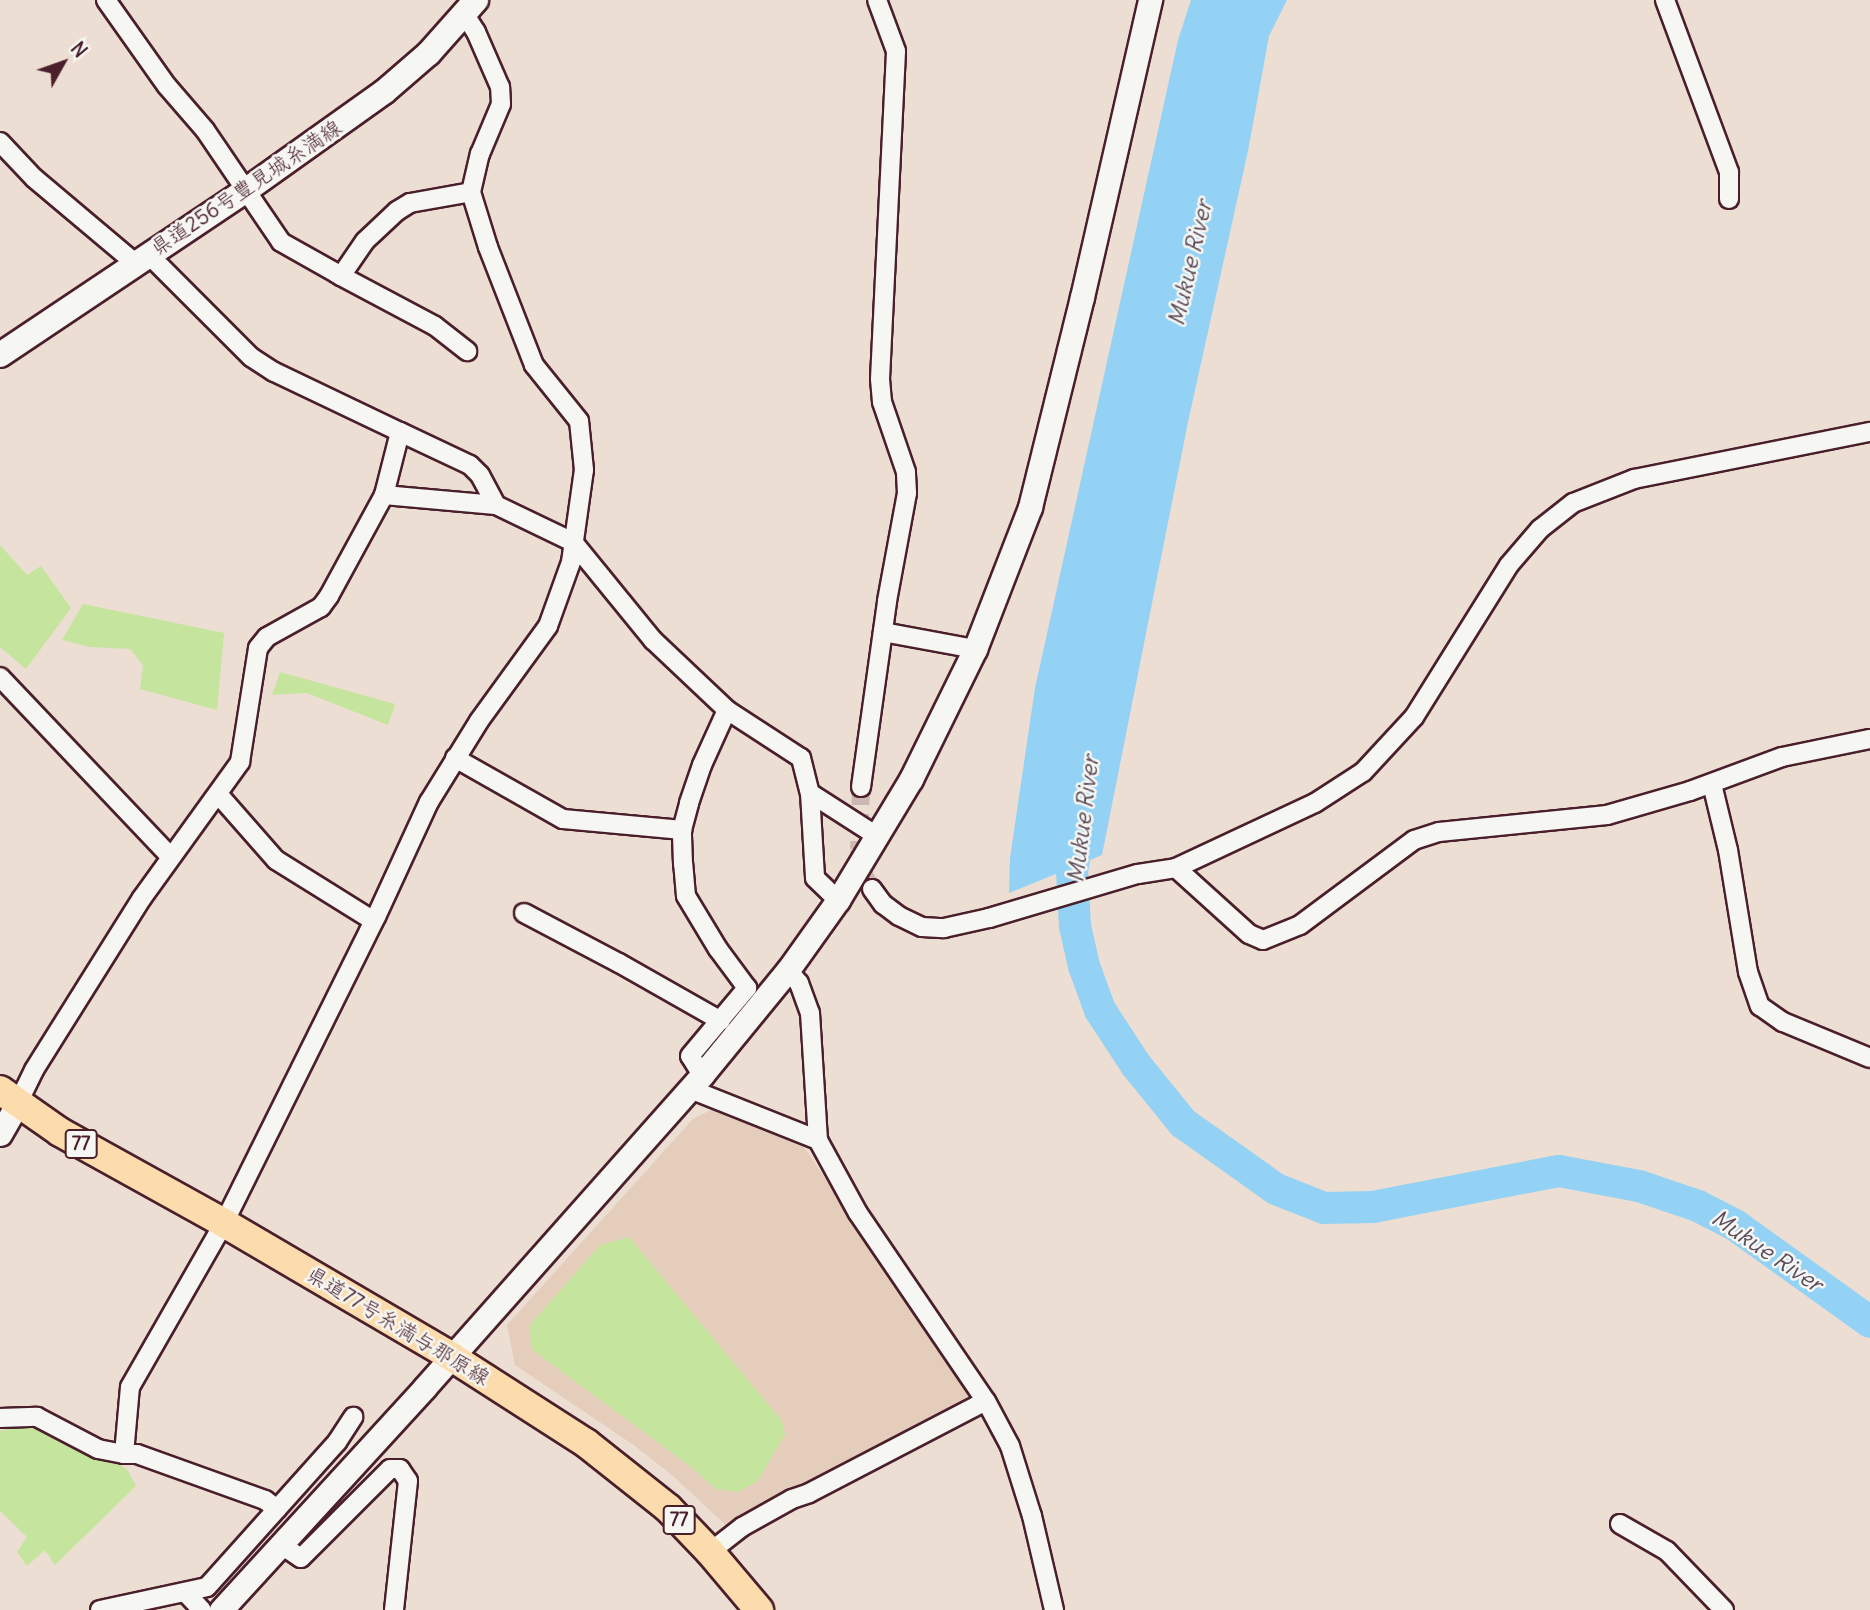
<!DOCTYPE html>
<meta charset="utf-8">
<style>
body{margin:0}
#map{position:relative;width:1870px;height:1610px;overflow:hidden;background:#ecded2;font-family:Delius,"Klee One",sans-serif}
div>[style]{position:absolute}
.built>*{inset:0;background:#e5cdbc}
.green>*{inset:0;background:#c5e49d}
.water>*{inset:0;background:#93d2f4}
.river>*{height:32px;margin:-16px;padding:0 16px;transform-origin:16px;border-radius:16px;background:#93d2f4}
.minor-tunnel>*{height:18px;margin-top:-9px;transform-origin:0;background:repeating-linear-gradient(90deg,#ccb8b1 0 18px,transparent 0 27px)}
.roads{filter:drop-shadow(2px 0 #4a1f2b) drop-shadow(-2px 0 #4a1f2b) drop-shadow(0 2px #4a1f2b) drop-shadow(0 -2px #4a1f2b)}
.minor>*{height:18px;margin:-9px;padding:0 9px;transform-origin:9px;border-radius:9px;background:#f6f6f2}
.tertiary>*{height:23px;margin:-11.5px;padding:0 11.5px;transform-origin:11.5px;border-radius:11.5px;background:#f6f6f2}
.secondary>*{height:24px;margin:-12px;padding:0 12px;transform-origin:12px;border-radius:12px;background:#f6f6f2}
.primary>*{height:28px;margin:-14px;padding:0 14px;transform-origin:14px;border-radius:14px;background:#fcdcac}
span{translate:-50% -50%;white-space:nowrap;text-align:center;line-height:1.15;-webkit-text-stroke:5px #f6f6f2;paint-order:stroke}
.shield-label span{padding:2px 5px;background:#f6f6f2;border:2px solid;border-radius:5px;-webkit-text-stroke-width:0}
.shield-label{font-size:19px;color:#4a1f2b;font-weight:700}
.street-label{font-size:21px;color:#4a1f2b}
.water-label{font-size:23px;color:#5c4c5d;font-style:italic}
.north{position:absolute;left:28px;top:28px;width:70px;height:70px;-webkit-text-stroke:5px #f6f6f2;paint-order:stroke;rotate:50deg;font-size:19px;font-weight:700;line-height:28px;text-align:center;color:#4a1f2b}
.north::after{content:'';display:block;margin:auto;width:24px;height:32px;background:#4a1f2b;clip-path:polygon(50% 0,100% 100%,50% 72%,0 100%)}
</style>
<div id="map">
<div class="built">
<i style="clip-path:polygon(711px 1110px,723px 1112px,804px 1147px,970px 1394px,964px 1403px,729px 1528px,673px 1476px,635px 1446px,515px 1365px,507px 1325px,693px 1119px)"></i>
</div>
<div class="green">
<i style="clip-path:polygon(0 545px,27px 575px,41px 566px,71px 608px,26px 669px,0 647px)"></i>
<i style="clip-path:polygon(83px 604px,224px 633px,217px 710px,140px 689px,143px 665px,130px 649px,90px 647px,62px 640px)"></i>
<i style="clip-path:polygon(280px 672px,395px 704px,388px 725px,307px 693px,272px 695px)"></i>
<i style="clip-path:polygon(629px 1237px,782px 1421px,785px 1434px,758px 1481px,738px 1492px,716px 1489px,690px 1466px,531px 1349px,530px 1325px,600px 1245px)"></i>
<i style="clip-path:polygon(46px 1426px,117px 1461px,128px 1471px,136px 1486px,55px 1565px,45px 1550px,27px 1566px,17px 1552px,27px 1537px,0 1511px,0 1431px,12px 1427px)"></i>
</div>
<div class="water">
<i style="clip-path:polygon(1191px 0,1287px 0,1269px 36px,1248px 151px,1188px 422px,1102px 855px,1009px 893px,1010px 858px,1035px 688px,1178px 40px)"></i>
</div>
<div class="river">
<i style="left:1079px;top:827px;width:45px;rotate:99deg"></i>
<i style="left:1072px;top:871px;width:55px;rotate:86.9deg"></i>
<i style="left:1075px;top:926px;width:41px;rotate:77.3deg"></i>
<i style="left:1084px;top:966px;width:47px;rotate:70deg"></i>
<i style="left:1100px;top:1010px;width:66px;rotate:56.8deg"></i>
<i style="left:1136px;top:1065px;width:75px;rotate:51deg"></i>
<i style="left:1183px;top:1123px;width:114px;rotate:35.4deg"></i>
<i style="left:1276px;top:1189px;width:52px;rotate:21.6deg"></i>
<i style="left:1324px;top:1208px;width:49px;rotate:-1.2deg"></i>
<i style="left:1373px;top:1207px;width:189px;rotate:-11deg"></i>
<i style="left:1559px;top:1171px;width:81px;rotate:10.6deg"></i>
<i style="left:1639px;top:1186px;width:62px;rotate:18.7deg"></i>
<i style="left:1698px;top:1206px;width:42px;rotate:27.2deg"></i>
<i style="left:1735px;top:1225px;width:166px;rotate:35.7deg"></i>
</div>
<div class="minor-tunnel">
<i style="left:861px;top:787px;width:62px;rotate:91.8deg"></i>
<i style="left:859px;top:849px;width:26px;rotate:79deg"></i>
<i style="left:864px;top:875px;width:16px;rotate:60deg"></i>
</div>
<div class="roads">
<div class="minor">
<i style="left:106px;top:0;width:105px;rotate:54.7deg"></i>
<i style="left:167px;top:86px;width:58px;rotate:49.2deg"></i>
<i style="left:205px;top:130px;width:135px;rotate:55.8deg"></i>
<i style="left:281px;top:242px;width:63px;rotate:29.4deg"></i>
<i style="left:336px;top:273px;width:6px;rotate:31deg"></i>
<i style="left:341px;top:276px;width:42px;rotate:-55.6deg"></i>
<i style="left:365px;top:241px;width:44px;rotate:-43.2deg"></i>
<i style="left:397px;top:211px;width:15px;rotate:-32deg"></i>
<i style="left:410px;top:203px;width:62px;rotate:-10.2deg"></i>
<i style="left:1665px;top:0;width:184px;rotate:69.6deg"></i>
<i style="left:1729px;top:172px;width:27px;rotate:90deg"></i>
<i style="left:0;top:142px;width:50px;rotate:46.6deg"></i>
<i style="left:34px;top:178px;width:133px;rotate:40.1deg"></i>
<i style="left:341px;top:276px;width:106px;rotate:28deg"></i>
<i style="left:435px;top:326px;width:41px;rotate:38deg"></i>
<i style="left:400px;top:432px;width:77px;rotate:25.2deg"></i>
<i style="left:470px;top:465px;width:14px;rotate:45deg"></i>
<i style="left:480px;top:475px;width:34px;rotate:62deg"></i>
<i style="left:384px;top:495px;width:112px;rotate:5.1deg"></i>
<i style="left:496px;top:505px;width:85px;rotate:25.7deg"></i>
<i style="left:573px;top:542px;width:127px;rotate:50.8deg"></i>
<i style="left:653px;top:640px;width:102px;rotate:43.4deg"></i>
<i style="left:727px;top:710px;width:88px;rotate:33deg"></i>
<i style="left:801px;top:758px;width:36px;rotate:76deg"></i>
<i style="left:810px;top:793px;width:85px;rotate:86.6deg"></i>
<i style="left:815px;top:878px;width:32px;rotate:44deg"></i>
<i style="left:883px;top:632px;width:94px;rotate:10.5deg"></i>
<i style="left:0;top:677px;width:247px;rotate:46.5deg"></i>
<i style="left:455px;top:758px;width:124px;rotate:29.5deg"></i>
<i style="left:563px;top:819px;width:120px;rotate:5.3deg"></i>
<i style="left:1712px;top:784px;width:68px;rotate:76.4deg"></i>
<i style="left:1728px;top:850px;width:124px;rotate:80.7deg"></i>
<i style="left:1748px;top:972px;width:36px;rotate:71deg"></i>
<i style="left:1760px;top:1006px;width:28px;rotate:35deg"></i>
<i style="left:1783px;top:1022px;width:94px;rotate:22.5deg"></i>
<i style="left:861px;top:787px;width:188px;rotate:-82deg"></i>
<i style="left:887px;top:601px;width:110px;rotate:-79.5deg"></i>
<i style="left:907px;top:493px;width:21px;rotate:-93deg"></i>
<i style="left:906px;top:472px;width:74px;rotate:-108.9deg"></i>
<i style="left:882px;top:402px;width:23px;rotate:-95deg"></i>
<i style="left:880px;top:379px;width:328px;rotate:-87.2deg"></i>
<i style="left:896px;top:51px;width:54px;rotate:-110.4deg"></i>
<i style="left:810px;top:793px;width:80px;rotate:32.7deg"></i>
<i style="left:218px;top:794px;width:88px;rotate:48.7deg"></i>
<i style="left:276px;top:860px;width:115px;rotate:31.9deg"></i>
<i style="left:1176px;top:868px;width:98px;rotate:42.1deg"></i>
<i style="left:1249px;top:934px;width:15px;rotate:23deg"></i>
<i style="left:1263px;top:940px;width:40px;rotate:-22deg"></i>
<i style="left:1300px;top:925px;width:142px;rotate:-36.7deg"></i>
<i style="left:1414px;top:840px;width:26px;rotate:-18deg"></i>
<i style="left:1439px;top:832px;width:169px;rotate:-5.8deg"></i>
<i style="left:1607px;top:815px;width:86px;rotate:-16.1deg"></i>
<i style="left:1690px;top:791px;width:98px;rotate:-20.3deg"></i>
<i style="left:1782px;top:757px;width:90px;rotate:-11.6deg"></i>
<i style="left:872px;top:889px;width:19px;rotate:54deg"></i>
<i style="left:883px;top:904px;width:20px;rotate:37deg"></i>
<i style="left:899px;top:916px;width:25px;rotate:26deg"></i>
<i style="left:922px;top:927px;width:22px;rotate:3deg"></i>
<i style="left:944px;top:928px;width:46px;rotate:-12.5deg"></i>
<i style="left:989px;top:918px;width:155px;rotate:-16.5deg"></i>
<i style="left:1138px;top:874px;width:38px;rotate:-9deg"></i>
<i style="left:1176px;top:868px;width:153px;rotate:-25.1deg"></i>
<i style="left:1315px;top:803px;width:57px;rotate:-32.9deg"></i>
<i style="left:1363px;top:772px;width:75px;rotate:-47.2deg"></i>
<i style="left:1414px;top:717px;width:179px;rotate:-58deg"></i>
<i style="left:1509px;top:565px;width:48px;rotate:-49.3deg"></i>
<i style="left:1540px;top:529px;width:42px;rotate:-38.2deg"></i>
<i style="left:1573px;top:503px;width:66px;rotate:-21.5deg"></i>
<i style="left:1634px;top:479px;width:241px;rotate:-11.3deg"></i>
<i style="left:524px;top:913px;width:107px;rotate:27.8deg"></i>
<i style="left:619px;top:963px;width:117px;rotate:29.6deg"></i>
<i style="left:788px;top:970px;width:17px;rotate:50deg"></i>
<i style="left:799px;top:983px;width:32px;rotate:70deg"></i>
<i style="left:810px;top:1013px;width:127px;rotate:86.4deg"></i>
<i style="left:818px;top:1140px;width:83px;rotate:61.3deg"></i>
<i style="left:858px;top:1213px;width:227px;rotate:55.8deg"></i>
<i style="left:986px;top:1401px;width:51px;rotate:61.9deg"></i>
<i style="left:1010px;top:1446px;width:73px;rotate:72.6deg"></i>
<i style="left:1032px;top:1516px;width:97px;rotate:76.8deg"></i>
<i style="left:702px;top:1075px;width:22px;rotate:-122deg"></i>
<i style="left:690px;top:1056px;width:89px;rotate:-50deg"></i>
<i style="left:747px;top:988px;width:49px;rotate:-126.6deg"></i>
<i style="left:718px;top:949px;width:62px;rotate:-121.1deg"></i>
<i style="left:686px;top:896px;width:32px;rotate:-95deg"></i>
<i style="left:683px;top:864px;width:34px;rotate:-92deg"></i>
<i style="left:682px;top:830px;width:28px;rotate:-75deg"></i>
<i style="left:689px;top:803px;width:40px;rotate:-71.1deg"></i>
<i style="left:702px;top:765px;width:60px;rotate:-65.6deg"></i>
<i style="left:690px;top:1089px;width:138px;rotate:21.7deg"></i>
<i style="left:17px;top:1105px;width:39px;rotate:-64deg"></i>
<i style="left:34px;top:1070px;width:203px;rotate:-57.9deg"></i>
<i style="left:142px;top:898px;width:168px;rotate:-54.2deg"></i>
<i style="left:240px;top:762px;width:115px;rotate:-81deg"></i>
<i style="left:258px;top:648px;width:14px;rotate:-51deg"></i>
<i style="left:267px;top:637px;width:62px;rotate:-29.1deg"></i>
<i style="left:321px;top:607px;width:14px;rotate:-54deg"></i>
<i style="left:329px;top:596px;width:115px;rotate:-61.4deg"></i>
<i style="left:384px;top:495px;width:65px;rotate:-75.7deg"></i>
<i style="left:400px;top:432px;width:140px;rotate:-154.5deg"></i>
<i style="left:274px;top:372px;width:27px;rotate:-147deg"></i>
<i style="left:251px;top:357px;width:144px;rotate:-135deg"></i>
<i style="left:0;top:1418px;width:37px;rotate:-2deg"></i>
<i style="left:37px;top:1417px;width:69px;rotate:27.7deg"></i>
<i style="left:98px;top:1449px;width:26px;rotate:11deg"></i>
<i style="left:277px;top:1509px;width:15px;rotate:-143deg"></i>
<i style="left:265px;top:1500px;width:136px;rotate:-160.2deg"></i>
<i style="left:137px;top:1454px;width:13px;rotate:180deg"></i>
<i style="left:124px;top:1454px;width:67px;rotate:-84.9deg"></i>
<i style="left:130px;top:1387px;width:189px;rotate:-60.2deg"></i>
<i style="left:224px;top:1223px;width:342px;rotate:-63.6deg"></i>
<i style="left:376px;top:917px;width:127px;rotate:-65.3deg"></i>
<i style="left:429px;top:802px;width:95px;rotate:-58.3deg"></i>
<i style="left:479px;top:721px;width:117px;rotate:-54deg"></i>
<i style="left:548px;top:626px;width:68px;rotate:-70.2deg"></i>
<i style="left:571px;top:562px;width:93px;rotate:-82deg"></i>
<i style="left:584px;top:470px;width:49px;rotate:-95.8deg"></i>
<i style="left:579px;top:421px;width:72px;rotate:-128.8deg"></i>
<i style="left:534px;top:365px;width:127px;rotate:-111.3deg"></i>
<i style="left:488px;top:247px;width:58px;rotate:-107.2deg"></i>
<i style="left:471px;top:192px;width:39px;rotate:-77deg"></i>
<i style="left:480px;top:154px;width:54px;rotate:-67.2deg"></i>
<i style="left:501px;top:104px;width:17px;rotate:-93deg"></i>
<i style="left:500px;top:87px;width:60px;rotate:-113.6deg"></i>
<i style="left:476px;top:32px;width:20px;rotate:-123deg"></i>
<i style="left:1620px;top:1524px;width:54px;rotate:29.9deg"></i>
<i style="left:1667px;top:1551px;width:82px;rotate:46deg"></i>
<i style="left:280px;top:1544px;width:25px;rotate:34deg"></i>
<i style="left:301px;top:1558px;width:126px;rotate:-45deg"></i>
<i style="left:390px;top:1469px;width:10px"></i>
<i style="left:400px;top:1469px;width:14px;rotate:56deg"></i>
<i style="left:408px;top:1481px;width:130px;rotate:96.2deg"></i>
<i style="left:710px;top:1552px;width:41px;rotate:-38deg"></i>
<i style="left:742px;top:1527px;width:57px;rotate:-29.2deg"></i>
<i style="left:792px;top:1499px;width:18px;rotate:-19deg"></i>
<i style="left:809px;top:1493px;width:199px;rotate:-27.5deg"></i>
<i style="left:186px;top:1593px;width:23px;rotate:47deg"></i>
<i style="left:100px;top:1610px;width:109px;rotate:-12.1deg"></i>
<i style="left:207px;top:1587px;width:195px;rotate:-48.1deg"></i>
<i style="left:337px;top:1442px;width:30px;rotate:-57deg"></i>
</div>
<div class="tertiary">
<i style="left:0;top:1134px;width:34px;rotate:-60deg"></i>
<i style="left:221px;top:1610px;width:302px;rotate:-47.5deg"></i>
<i style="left:425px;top:1387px;width:417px;rotate:-48.4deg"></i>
<i style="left:702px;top:1075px;width:136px;rotate:-50.7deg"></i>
<i style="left:788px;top:970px;width:86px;rotate:-54.5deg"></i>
<i style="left:838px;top:900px;width:141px;rotate:-58.9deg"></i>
<i style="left:911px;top:779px;width:145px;rotate:-63.8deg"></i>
<i style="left:975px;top:649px;width:152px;rotate:-68.8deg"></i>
<i style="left:1030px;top:507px;width:216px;rotate:-76.1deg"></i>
<i style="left:1082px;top:297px;width:305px;rotate:-77.1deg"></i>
</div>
<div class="secondary">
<i style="left:0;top:355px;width:295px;rotate:-33.8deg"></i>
<i style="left:245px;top:191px;width:171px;rotate:-35.5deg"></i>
<i style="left:384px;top:92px;width:60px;rotate:-40.9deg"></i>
<i style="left:429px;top:53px;width:71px;rotate:-48.4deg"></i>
</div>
<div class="primary">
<i style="left:0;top:1090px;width:73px;rotate:35deg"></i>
<i style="left:60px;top:1132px;width:188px;rotate:29deg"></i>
<i style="left:224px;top:1223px;width:264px;rotate:30.4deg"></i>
<i style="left:452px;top:1357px;width:159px;rotate:32.7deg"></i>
<i style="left:586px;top:1443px;width:105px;rotate:38.4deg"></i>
<i style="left:668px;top:1508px;width:61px;rotate:46.3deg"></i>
<i style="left:710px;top:1552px;width:76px;rotate:49.8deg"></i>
</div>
</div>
<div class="shield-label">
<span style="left:81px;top:1144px">77</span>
<span style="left:679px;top:1520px">77</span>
</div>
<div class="street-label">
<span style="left:246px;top:188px;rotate:-34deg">県道256号豊見城糸満線</span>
<span style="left:398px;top:1326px;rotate:31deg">県道77号糸満与那原線</span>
</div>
<div class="water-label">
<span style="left:1190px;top:263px;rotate:-77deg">Mukue River</span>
<span style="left:1083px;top:819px;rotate:-83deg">Mukue River</span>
<span style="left:1767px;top:1251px;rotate:34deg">Mukue River</span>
</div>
<div class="north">N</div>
</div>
